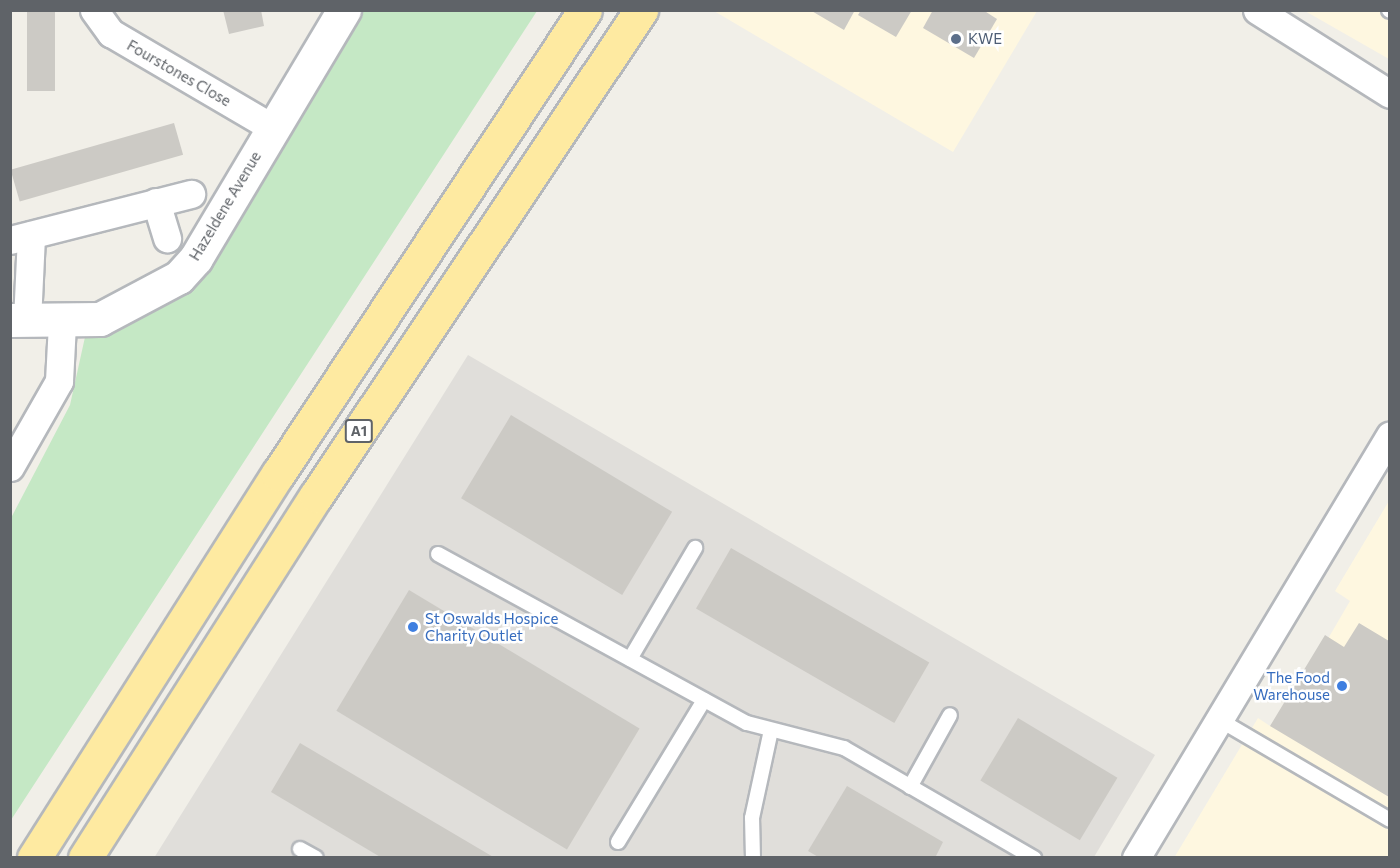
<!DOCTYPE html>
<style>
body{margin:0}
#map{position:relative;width:1400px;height:868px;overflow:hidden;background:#f1efe8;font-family:Commissioner,sans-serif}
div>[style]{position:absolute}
.commercial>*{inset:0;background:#fef7e0}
.industrial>*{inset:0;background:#e0deda}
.green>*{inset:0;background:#c5e8c5}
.building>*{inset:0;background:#cccac5;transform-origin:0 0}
.roads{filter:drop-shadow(2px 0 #b5b8bc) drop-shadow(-2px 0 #b5b8bc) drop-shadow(0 2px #b5b8bc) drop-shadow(0 -2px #b5b8bc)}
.service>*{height:14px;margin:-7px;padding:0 7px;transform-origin:7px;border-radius:7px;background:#fff}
.minor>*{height:27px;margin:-13.5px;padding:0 13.5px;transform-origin:13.5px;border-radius:13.5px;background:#fff}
.tertiary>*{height:33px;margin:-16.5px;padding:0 16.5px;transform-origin:16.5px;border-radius:16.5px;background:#fff}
.trunk>*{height:33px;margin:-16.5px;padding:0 16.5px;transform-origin:16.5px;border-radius:16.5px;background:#feeaa1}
.dots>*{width:16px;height:16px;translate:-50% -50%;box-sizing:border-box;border:3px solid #fff;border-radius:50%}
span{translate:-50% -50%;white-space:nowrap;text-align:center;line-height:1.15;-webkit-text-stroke:5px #fff;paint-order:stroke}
.shield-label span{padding:2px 4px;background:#fff;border:2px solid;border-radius:4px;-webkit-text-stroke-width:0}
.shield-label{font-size:14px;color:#5f6368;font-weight:700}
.service-label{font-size:15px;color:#4e5e75}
.left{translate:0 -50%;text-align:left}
.street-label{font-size:15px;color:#5f6368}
.shop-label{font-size:15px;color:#366cbe}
.right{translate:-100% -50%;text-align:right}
.frame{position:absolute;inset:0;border:12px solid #5f6368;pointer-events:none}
</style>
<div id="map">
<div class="commercial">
<i style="clip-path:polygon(714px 11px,1037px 11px,953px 152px)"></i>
<i style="clip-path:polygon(1305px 11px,1389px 11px,1389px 59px)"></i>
<i style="clip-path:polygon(1389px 501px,1389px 857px,1174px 858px,1258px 718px,1270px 726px,1329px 637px,1350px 601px,1335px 591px)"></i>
</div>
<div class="industrial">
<i style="clip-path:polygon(468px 355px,1155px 755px,1094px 857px,154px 858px)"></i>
</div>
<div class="green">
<i style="clip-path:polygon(358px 11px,537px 11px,11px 820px,11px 518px,70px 405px,85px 337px,159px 309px,188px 288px)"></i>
</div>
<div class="building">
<i style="left:27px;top:10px;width:28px;height:81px"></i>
<i style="clip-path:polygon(223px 10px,261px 10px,264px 26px,229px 34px)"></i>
<i style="clip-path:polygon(810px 10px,855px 10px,844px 30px)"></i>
<i style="clip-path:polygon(861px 10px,912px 10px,896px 37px,858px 15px)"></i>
<i style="clip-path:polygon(933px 10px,983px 10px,997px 19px,974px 58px,923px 28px)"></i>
<i style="left:174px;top:123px;width:33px;height:170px;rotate:74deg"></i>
<i style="left:511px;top:415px;width:188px;height:97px;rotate:31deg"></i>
<i style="left:731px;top:548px;width:229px;height:70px;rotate:30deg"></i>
<i style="left:409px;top:590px;width:269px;height:141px;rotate:31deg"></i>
<i style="clip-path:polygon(1359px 623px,1389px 641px,1389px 797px,1270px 726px,1325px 635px,1344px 647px)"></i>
<i style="left:1018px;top:718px;width:116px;height:73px;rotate:31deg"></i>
<i style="clip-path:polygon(300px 743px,495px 858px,382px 858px,271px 792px)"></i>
<i style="clip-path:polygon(847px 786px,943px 842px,935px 858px,820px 858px,808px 851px)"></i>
</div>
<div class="roads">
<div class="service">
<i style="left:1389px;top:10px;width:1px;rotate:45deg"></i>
<i style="left:438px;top:554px;width:352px;rotate:28.7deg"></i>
<i style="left:747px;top:723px;width:100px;rotate:14.5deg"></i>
<i style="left:844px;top:748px;width:220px;rotate:30.1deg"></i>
<i style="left:630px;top:659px;width:129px;rotate:-59.6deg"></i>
<i style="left:1218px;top:719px;width:199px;rotate:30.4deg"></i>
<i style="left:910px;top:787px;width:82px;rotate:-60.9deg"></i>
<i style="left:618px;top:842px;width:166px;rotate:-58.8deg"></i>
<i style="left:300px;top:849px;width:18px;rotate:29deg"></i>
<i style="left:753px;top:858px;width:40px;rotate:-91.4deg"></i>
<i style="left:752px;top:818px;width:90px;rotate:-77.8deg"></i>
</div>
<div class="minor">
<i style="left:94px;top:10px;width:29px;rotate:54deg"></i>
<i style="left:111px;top:33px;width:188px;rotate:30.4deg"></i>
<i style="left:1257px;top:10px;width:157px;rotate:32.3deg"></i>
<i style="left:156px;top:202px;width:38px;rotate:73deg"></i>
<i style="left:10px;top:240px;width:187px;rotate:-14.3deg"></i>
<i style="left:27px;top:321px;width:86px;rotate:-87.3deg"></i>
<i style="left:10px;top:467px;width:99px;rotate:-60.3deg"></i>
<i style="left:59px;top:381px;width:58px;rotate:-87deg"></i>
<i style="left:1136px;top:858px;width:493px;rotate:-59deg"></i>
</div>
<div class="tertiary">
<i style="left:10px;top:320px;width:90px;rotate:-0.6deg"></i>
<i style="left:100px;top:319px;width:89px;rotate:-28deg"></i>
<i style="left:179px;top:277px;width:25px;rotate:-48deg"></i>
<i style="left:196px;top:258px;width:289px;rotate:-59.2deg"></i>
</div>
<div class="trunk">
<i style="left:34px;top:858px;width:455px;rotate:-57.6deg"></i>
<i style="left:278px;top:474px;width:556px;rotate:-56.51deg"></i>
<i style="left:85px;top:858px;width:429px;rotate:-57.5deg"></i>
<i style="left:316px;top:496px;width:585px;rotate:-56.23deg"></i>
</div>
</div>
<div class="dots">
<i style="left:956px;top:39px;background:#5c6f8a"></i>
<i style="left:413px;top:627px;background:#3f7fe0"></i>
<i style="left:1342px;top:686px;background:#3f7fe0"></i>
</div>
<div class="shield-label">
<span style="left:359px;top:431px">A1</span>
</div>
<div class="service-label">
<span class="left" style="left:968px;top:39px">KWE</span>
</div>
<div class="street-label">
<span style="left:179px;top:73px;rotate:30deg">Fourstones Close</span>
<span style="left:225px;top:206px;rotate:-59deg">Hazeldene Avenue</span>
</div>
<div class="shop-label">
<span class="left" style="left:425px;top:627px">St Oswalds Hospice<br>Charity Outlet</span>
<span class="right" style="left:1330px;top:686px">The Food<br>Warehouse</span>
</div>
<div class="frame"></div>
</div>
